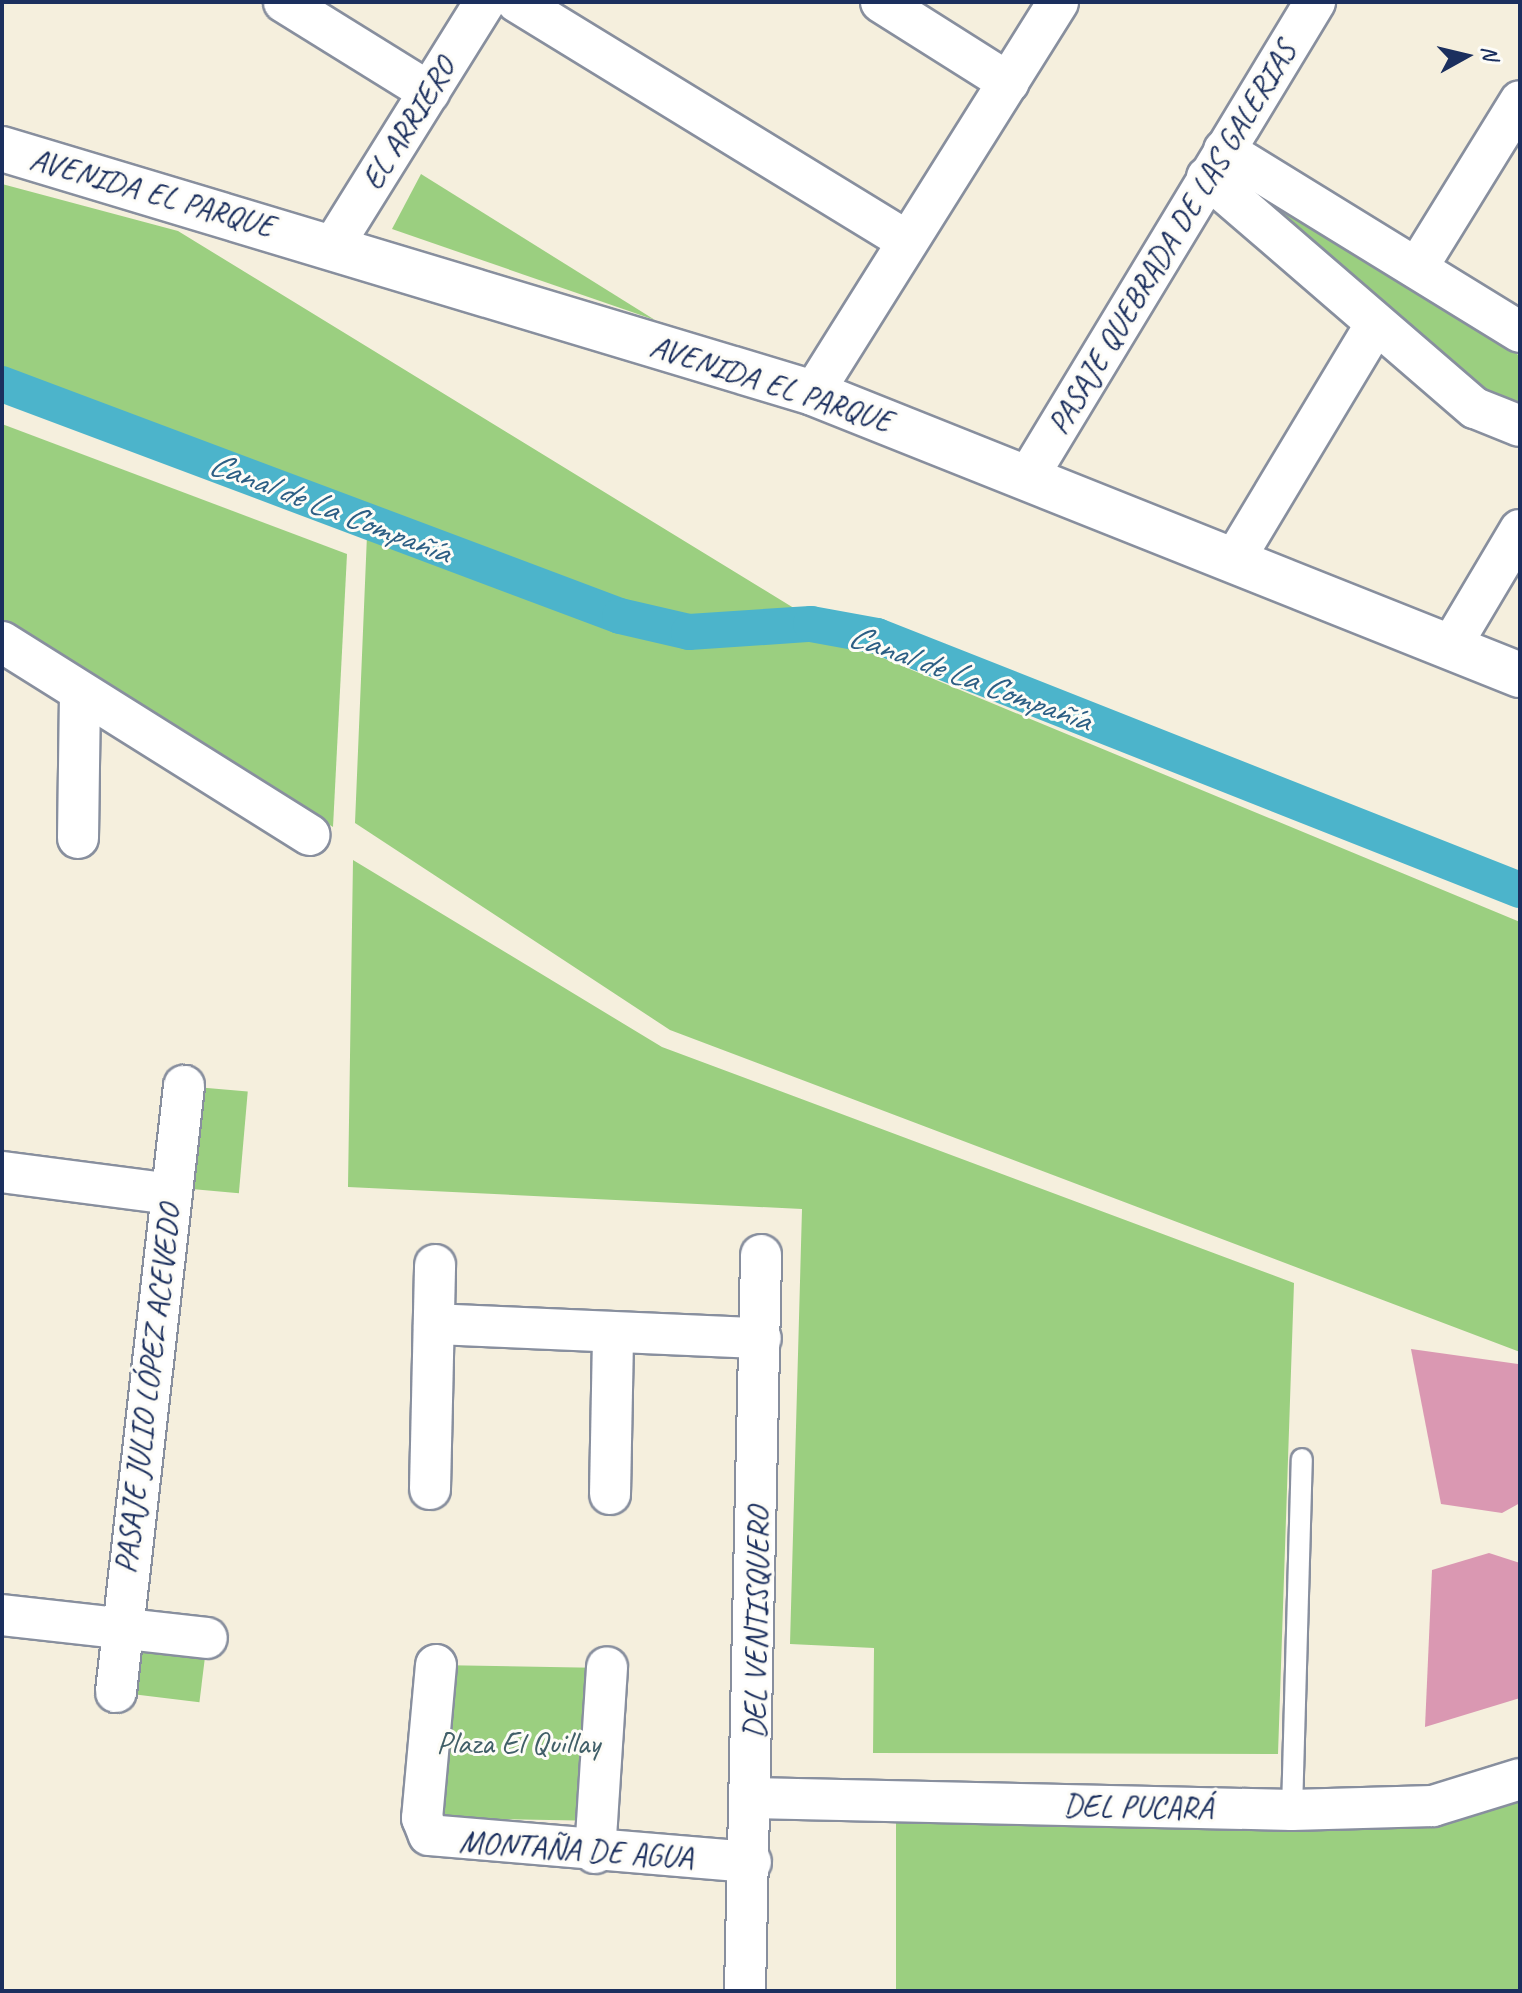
<!DOCTYPE html>
<meta charset="utf-8">
<style>
body{margin:0}
#map{position:relative;width:1522px;height:1993px;overflow:hidden;background:#f5efdd;font-family:Caveat,sans-serif}
div>[style]{position:absolute}
.green>*{inset:0;background:#9bcf80;transform-origin:0 0}
.canal>*{height:36px;margin:-18px;padding:0 18px;transform-origin:18px;border-radius:18px;background:#4cb4cb}
.building>*{inset:0;background:#da98b2}
.roads{filter:drop-shadow(2px 0 #888f9e) drop-shadow(-2px 0 #888f9e) drop-shadow(0 2px #888f9e) drop-shadow(0 -2px #888f9e)}
.service>*{height:20px;margin:-10px;padding:0 10px;transform-origin:10px;border-radius:10px;background:#fff}
.minor>*{height:40px;margin:-20px;padding:0 20px;transform-origin:20px;border-radius:20px;background:#fff}
.tertiary>*{height:44px;margin:-22px;padding:0 22px;transform-origin:22px;border-radius:22px;background:#fff}
span{translate:-50% -50%;white-space:nowrap;text-align:center;line-height:1.15;-webkit-text-stroke:6px #fdfcf7;paint-order:stroke}
.street-label{font-size:32px;color:#1b2f5e}
.park-label{font-size:32px;color:#415f68}
.water-label{font-size:34px;color:#2c5e84;font-style:italic}
.frame{position:absolute;inset:0;border:4px solid #1b2f5e;pointer-events:none}
.north{position:absolute;left:1426px;top:16px;width:80px;height:80px;-webkit-text-stroke:6px #fdfcf7;paint-order:stroke;rotate:82deg;font-size:22px;font-weight:700;line-height:32px;text-align:center;color:#1b2f5e}
.north::after{content:'';display:block;margin:auto;width:28px;height:36px;background:#1b2f5e;clip-path:polygon(50% 0,100% 100%,50% 72%,0 100%)}
</style>
<div id="map">
<div class="green">
<i style="clip-path:polygon(421px 174px,655px 320px,392px 229px)"></i>
<i style="clip-path:polygon(1242px 180px,1520px 356px,1520px 410px,1442px 376px)"></i>
<i style="clip-path:polygon(2px 184px,178px 231px,859px 648px,1520px 922px,1520px 1352px,670px 1030px,355px 823px,368px 511px,2px 374px)"></i>
<i style="clip-path:polygon(2px 424px,347px 554px,333px 827px,2px 620px)"></i>
<i style="clip-path:polygon(353px 860px,662px 1047px,1294px 1283px,1278px 1754px,873px 1753px,874px 1648px,790px 1644px,802px 1209px,348px 1187px)"></i>
<i style="left:184px;top:1086px;width:64px;height:102px;rotate:5deg"></i>
<i style="left:119px;top:1627px;width:89px;height:65px;rotate:7deg"></i>
<i style="left:436px;top:1665px;width:171px;height:153px;rotate:1deg"></i>
<i style="left:1520px;top:1793px;width:198px;height:624px;rotate:90deg"></i>
</div>
<div class="canal">
<i style="left:2px;top:384px;width:660px;rotate:20.58deg"></i>
<i style="left:620px;top:616px;width:71px;rotate:13.1deg"></i>
<i style="left:689px;top:632px;width:122px;rotate:-3.8deg"></i>
<i style="left:811px;top:624px;width:67px;rotate:10.3deg"></i>
<i style="left:877px;top:636px;width:691px;rotate:21.56deg"></i>
</div>
<div class="building">
<i style="clip-path:polygon(1411px 1349px,1518px 1364px,1520px 1503px,1502px 1513px,1441px 1504px)"></i>
<i style="clip-path:polygon(1489px 1553px,1520px 1563px,1520px 1698px,1425px 1727px,1432px 1570px)"></i>
</div>
<div class="roads">
<div class="service">
<i style="left:1292px;top:1810px;width:351px;rotate:-88.4deg"></i>
</div>
<div class="minor">
<i style="left:284px;top:2px;width:171px;rotate:31.8deg"></i>
<i style="left:517px;top:2px;width:457px;rotate:31.5deg"></i>
<i style="left:881px;top:2px;width:151px;rotate:32.3deg"></i>
<i style="left:1224px;top:150px;width:347px;rotate:31.6deg"></i>
<i style="left:1207px;top:177px;width:354px;rotate:40.8deg"></i>
<i style="left:1475px;top:408px;width:48px;rotate:21.8deg"></i>
<i style="left:333px;top:246px;width:287px;rotate:-58.1deg"></i>
<i style="left:1417px;top:268px;width:196px;rotate:-58.3deg"></i>
<i style="left:813px;top:393px;width:461px;rotate:-57.9deg"></i>
<i style="left:1029px;top:475px;width:553px;rotate:-58.84deg"></i>
<i style="left:1234px;top:560px;width:275px;rotate:-59deg"></i>
<i style="left:2px;top:642px;width:363px;rotate:32.1deg"></i>
<i style="left:1451px;top:646px;width:135px;rotate:-59.3deg"></i>
<i style="left:78px;top:838px;width:146px;rotate:-89.2deg"></i>
<i style="left:2px;top:1172px;width:171px;rotate:7.4deg"></i>
<i style="left:434px;top:1324px;width:327px;rotate:2.5deg"></i>
<i style="left:430px;top:1489px;width:224px;rotate:-88.7deg"></i>
<i style="left:610px;top:1494px;width:161px;rotate:-88.9deg"></i>
<i style="left:2px;top:1615px;width:206px;rotate:6.4deg"></i>
<i style="left:436px;top:1665px;width:154px;rotate:95.2deg"></i>
<i style="left:422px;top:1818px;width:18px;rotate:68deg"></i>
<i style="left:429px;top:1835px;width:323px;rotate:4.8deg"></i>
<i style="left:116px;top:1692px;width:610px;rotate:-83.6deg"></i>
<i style="left:752px;top:1798px;width:540px;rotate:1.27deg"></i>
<i style="left:1292px;top:1810px;width:141px;rotate:-1.6deg"></i>
<i style="left:1433px;top:1806px;width:91px;rotate:-17.2deg"></i>
<i style="left:595px;top:1853px;width:186px;rotate:-86.3deg"></i>
<i style="left:745px;top:1991px;width:736px;rotate:-88.75deg"></i>
</div>
<div class="tertiary">
<i style="left:2px;top:149px;width:847px;rotate:16.74deg"></i>
<i style="left:813px;top:393px;width:761px;rotate:21.75deg"></i>
</div>
</div>
<div class="street-label">
<span style="left:409px;top:124px;rotate:-58deg">EL ARRIERO</span>
<span style="left:152px;top:193px;rotate:16deg">AVENIDA EL PARQUE</span>
<span style="left:1172px;top:238px;rotate:-59deg">PASAJE QUEBRADA DE LAS GALERIAS</span>
<span style="left:771px;top:384px;rotate:18deg">AVENIDA EL PARQUE</span>
<span style="left:148px;top:1389px;rotate:-83deg">PASAJE JULIO LÓPEZ ACEVEDO</span>
<span style="left:757px;top:1623px;rotate:-89deg">DEL VENTISQUERO</span>
<span style="left:1138px;top:1807px;rotate:1deg">DEL PUCARÁ</span>
<span style="left:576px;top:1850px;rotate:4deg">MONTAÑA DE AGUA</span>
</div>
<div class="park-label">
<span style="left:518px;top:1743px">Plaza El Quillay</span>
</div>
<div class="water-label">
<span style="left:330px;top:507px;rotate:21deg">Canal de La Compañía</span>
<span style="left:970px;top:677px;rotate:20deg">Canal de La Compañía</span>
</div>
<div class="frame"></div>
<div class="north">N</div>
</div>
